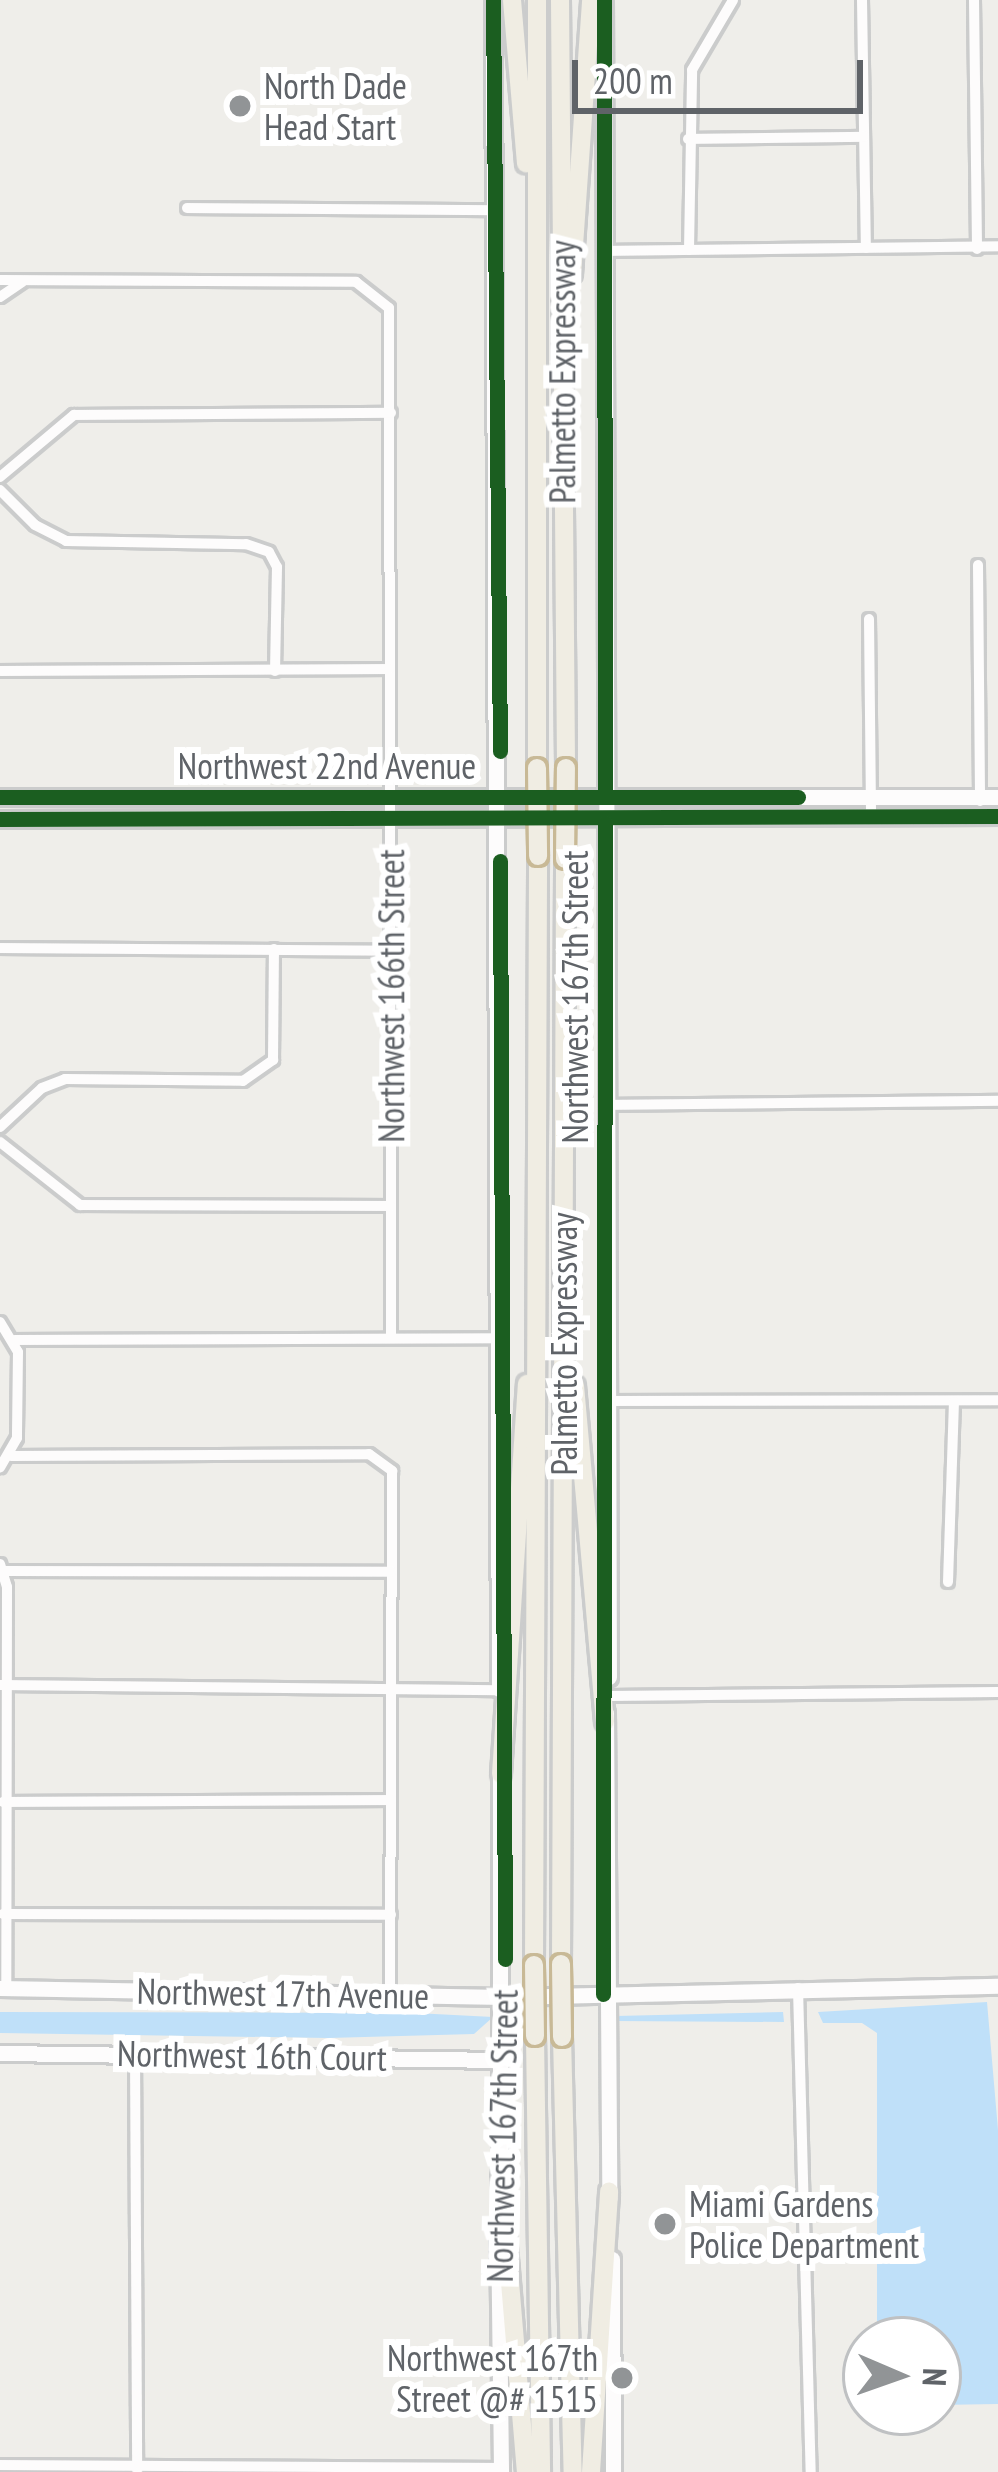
<!DOCTYPE html>
<style>
body{margin:0}
#map{position:relative;width:998px;height:2472px;overflow:hidden;background:#efeeea;font-family:"PT Sans Narrow",sans-serif}
div>[style]{position:absolute}
.water>*{inset:0;background:#bfe0f9}
.roads{filter:drop-shadow(3px 0 #cbcccc) drop-shadow(-3px 0 #cbcccc) drop-shadow(0 3px #cbcccc) drop-shadow(0 -3px #cbcccc)}
.street>*{height:10px;margin:-5px;padding:0 5px;transform-origin:5px;border-radius:5px;background:#fdfcfc}
.secondary>*{height:15px;margin:-7.5px;padding:0 7.5px;transform-origin:7.5px;border-radius:7.5px;background:#fdfcfc}
.highway>*{height:18px;margin:-9px;padding:0 9px;transform-origin:9px;border-radius:9px;background:#f0ede3}
.bridges{filter:drop-shadow(3px 0 #c8b996) drop-shadow(-3px 0 #c8b996) drop-shadow(0 3px #c8b996) drop-shadow(0 -3px #c8b996)}
.highway-bridge>*{height:18px;margin:-9px;padding:0 9px;transform-origin:9px;border-radius:9px;background:#f0ede3}
.cycleway>*{height:15px;margin:-7.5px;padding:0 7.5px;transform-origin:7.5px;border-radius:7.5px;background:#1b5e20}
.dots>*{width:33px;height:33px;translate:-50% -50%;box-sizing:border-box;border:6px solid #fff;border-radius:50%}
span{translate:-50% -50%;white-space:nowrap;text-align:center;line-height:1.15;-webkit-text-stroke:12px #fff;paint-order:stroke}
.poi-label{font-size:36px;color:#5f6368}
.left{translate:0 -50%;text-align:left}
.right{translate:-100% -50%;text-align:right}
.street-label{font-size:36px;color:#5f6368}
.north{position:absolute;left:842px;top:2316px;width:120px;height:120px;box-sizing:border-box;background:#fff;border:3px solid #bfc1c3;border-radius:50%;rotate:92deg;font-size:33px;font-weight:700;line-height:48px;text-align:center;color:#5f6368}
.north::after{content:'';display:block;margin:auto;width:42px;height:54px;background:#919496;clip-path:polygon(50% 0,100% 100%,50% 72%,0 100%)}
.scale{position:absolute;left:572px;top:60px;width:291px;height:54px;box-sizing:border-box;border:6px solid #5f6368;border-top:0;padding-left:15px;font-size:36px;line-height:42px;white-space:nowrap;color:#5f6368;-webkit-text-stroke:9px #fff;paint-order:stroke}
</style>
<div id="map">
<div class="water">
<i style="clip-path:polygon(987px 2002px,998px 2130px,998px 2404px,938px 2405px,938px 2340px,877px 2340px,877px 2033px,862px 2023px,823px 2023px,818px 2012px)"></i>
<i style="clip-path:polygon(0 2012px,415px 2013px,493px 2017px,474px 2034px,328px 2038px,0 2033px)"></i>
<i style="clip-path:polygon(783px 2012px,784px 2022px,615px 2021px,616px 2016px)"></i>
</div>
<div class="roads">
<div class="street">
<i style="left:862px;top:0;width:248px;rotate:89.1deg"></i>
<i style="left:974px;top:0;width:249px;rotate:89.3deg"></i>
<i style="left:688px;top:139px;width:176px;rotate:-0.7deg"></i>
<i style="left:187px;top:208px;width:308px;rotate:0.4deg"></i>
<i style="left:689px;top:250px;width:180px;rotate:-89deg"></i>
<i style="left:692px;top:70px;width:81px;rotate:-59.6deg"></i>
<i style="left:604px;top:251px;width:394px;rotate:-0.7deg"></i>
<i style="left:0;top:280px;width:356px;rotate:0.3deg"></i>
<i style="left:356px;top:282px;width:42px;rotate:38.2deg"></i>
<i style="left:389px;top:308px;width:1028px;rotate:89.89deg"></i>
<i style="left:0;top:297px;width:27px;rotate:-34deg"></i>
<i style="left:0;top:477px;width:97px;rotate:-40deg"></i>
<i style="left:74px;top:415px;width:317px;rotate:-0.4deg"></i>
<i style="left:0;top:490px;width:49px;rotate:45deg"></i>
<i style="left:35px;top:525px;width:35px;rotate:27deg"></i>
<i style="left:66px;top:541px;width:180px;rotate:1deg"></i>
<i style="left:246px;top:544px;width:24px;rotate:19deg"></i>
<i style="left:269px;top:552px;width:17px;rotate:62deg"></i>
<i style="left:277px;top:567px;width:104px;rotate:91.1deg"></i>
<i style="left:978px;top:565px;width:236px;rotate:89.5deg"></i>
<i style="left:869px;top:619px;width:196px;rotate:89.4deg"></i>
<i style="left:0;top:671px;width:389px;rotate:-0.3deg"></i>
<i style="left:0;top:948px;width:389px;rotate:0.4deg"></i>
<i style="left:605px;top:1105px;width:393px;rotate:-0.6deg"></i>
<i style="left:0;top:1127px;width:57px;rotate:-42.9deg"></i>
<i style="left:42px;top:1088px;width:25px;rotate:-21deg"></i>
<i style="left:65px;top:1079px;width:178px;rotate:0.6deg"></i>
<i style="left:243px;top:1081px;width:37px;rotate:-35deg"></i>
<i style="left:273px;top:1060px;width:111px;rotate:-89.5deg"></i>
<i style="left:0;top:1142px;width:102px;rotate:38.2deg"></i>
<i style="left:80px;top:1205px;width:310px;rotate:0.2deg"></i>
<i style="left:0;top:1322px;width:35px;rotate:59deg"></i>
<i style="left:18px;top:1352px;width:86px;rotate:90.7deg"></i>
<i style="left:17px;top:1438px;width:34px;rotate:120deg"></i>
<i style="left:15px;top:1340px;width:485px;rotate:-0.2deg"></i>
<i style="left:606px;top:1401px;width:392px;rotate:-0.1deg"></i>
<i style="left:11px;top:1456px;width:358px;rotate:-0.3deg"></i>
<i style="left:369px;top:1454px;width:29px;rotate:36deg"></i>
<i style="left:392px;top:1471px;width:524px;rotate:90.22deg"></i>
<i style="left:0;top:1564px;width:24px;rotate:73deg"></i>
<i style="left:7px;top:1587px;width:401px;rotate:90.1deg"></i>
<i style="left:6px;top:1571px;width:385px;rotate:0.1deg"></i>
<i style="left:948px;top:1582px;width:180px;rotate:-88.1deg"></i>
<i style="left:0;top:1685px;width:499px;rotate:0.6deg"></i>
<i style="left:609px;top:1696px;width:389px;rotate:-0.6deg"></i>
<i style="left:3px;top:1802px;width:388px;rotate:-0.3deg"></i>
<i style="left:3px;top:1914px;width:388px;rotate:0.1deg"></i>
<i style="left:798px;top:1988px;width:484px;rotate:88.5deg"></i>
<i style="left:135px;top:2053px;width:417px;rotate:89.7deg"></i>
<i style="left:0;top:2465px;width:501px;rotate:0.34deg"></i>
</div>
<div class="secondary">
<i style="left:493px;top:0;width:1689px;rotate:89.8deg"></i>
<i style="left:604px;top:0;width:1677px;rotate:89.83deg"></i>
<i style="left:0;top:797px;width:998px"></i>
<i style="left:0;top:819px;width:998px;rotate:-0.17deg"></i>
<i style="left:606px;top:1713px;width:486px;rotate:89.6deg"></i>
<i style="left:0;top:1988px;width:506px;rotate:1.02deg"></i>
<i style="left:506px;top:1997px;width:492px;rotate:-1.3deg"></i>
<i style="left:0;top:2053px;width:504px;rotate:0.8deg"></i>
<i style="left:500px;top:2181px;width:414px;rotate:-90deg"></i>
<i style="left:498px;top:2223px;width:249px;rotate:89.3deg"></i>
<i style="left:612px;top:2259px;width:213px;rotate:89.7deg"></i>
</div>
<div class="highway">
<i style="left:512px;top:0;width:164px;rotate:85.1deg"></i>
<i style="left:537px;top:0;width:768px;rotate:90deg"></i>
<i style="left:560px;top:0;width:768px;rotate:89.55deg"></i>
<i style="left:572px;top:274px;width:275px;rotate:-86deg"></i>
<i style="left:575px;top:1386px;width:337px;rotate:84.9deg"></i>
<i style="left:501px;top:1774px;width:391px;rotate:-86.2deg"></i>
<i style="left:561px;top:1964px;width:1105px;rotate:-89.79deg"></i>
<i style="left:534px;top:1965px;width:1109px;rotate:-89.79deg"></i>
<i style="left:535px;top:2036px;width:436px;rotate:89.2deg"></i>
<i style="left:562px;top:2037px;width:435px;rotate:88.6deg"></i>
<i style="left:501px;top:2175px;width:298px;rotate:85.2deg"></i>
<i style="left:591px;top:2472px;width:281px;rotate:-86.3deg"></i>
</div>
</div>
<div class="bridges">
<div class="highway-bridge">
<i style="left:537px;top:768px;width:88px;rotate:89.3deg"></i>
<i style="left:565px;top:859px;width:91px;rotate:-89.4deg"></i>
<i style="left:561px;top:1964px;width:73px;rotate:89.2deg"></i>
<i style="left:534px;top:1965px;width:71px;rotate:89.2deg"></i>
</div>
</div>
<div class="cycleway">
<i style="left:493px;top:0;width:751px;rotate:89.47deg"></i>
<i style="left:604px;top:0;width:796px;rotate:89.93deg"></i>
<i style="left:0;top:797px;width:798px"></i>
<i style="left:0;top:819px;width:998px;rotate:-0.17deg"></i>
<i style="left:500px;top:861px;width:1098px;rotate:89.74deg"></i>
<i style="left:603px;top:1994px;width:1172px;rotate:-89.9deg"></i>
</div>
<div class="dots">
<i style="left:240px;top:106px;background:#919496"></i>
<i style="left:665px;top:2224px;background:#919496"></i>
<i style="left:622px;top:2378px;background:#919496"></i>
</div>
<div class="poi-label">
<span class="left" style="left:264px;top:106px">North Dade<br>Head Start</span>
<span class="left" style="left:689px;top:2224px">Miami Gardens<br>Police Department</span>
<span class="right" style="left:598px;top:2378px">Northwest 167th<br>Street @# 1515</span>
</div>
<div class="street-label">
<span style="left:562px;top:372px;rotate:-90deg">Palmetto Expressway</span>
<span style="left:327px;top:766px">Northwest 22nd Avenue</span>
<span style="left:391px;top:996px;rotate:-90deg">Northwest 166th Street</span>
<span style="left:575px;top:997px;rotate:-90deg">Northwest 167th Street</span>
<span style="left:564px;top:1344px;rotate:-90deg">Palmetto Expressway</span>
<span style="left:283px;top:1993px;rotate:1deg">Northwest 17th Avenue</span>
<span style="left:252px;top:2055px;rotate:1deg">Northwest 16th Court</span>
<span style="left:502px;top:2136px;rotate:-89deg">Northwest 167th Street</span>
</div>
<div class="north">N</div>
<div class="scale">200 m</div>
</div>
